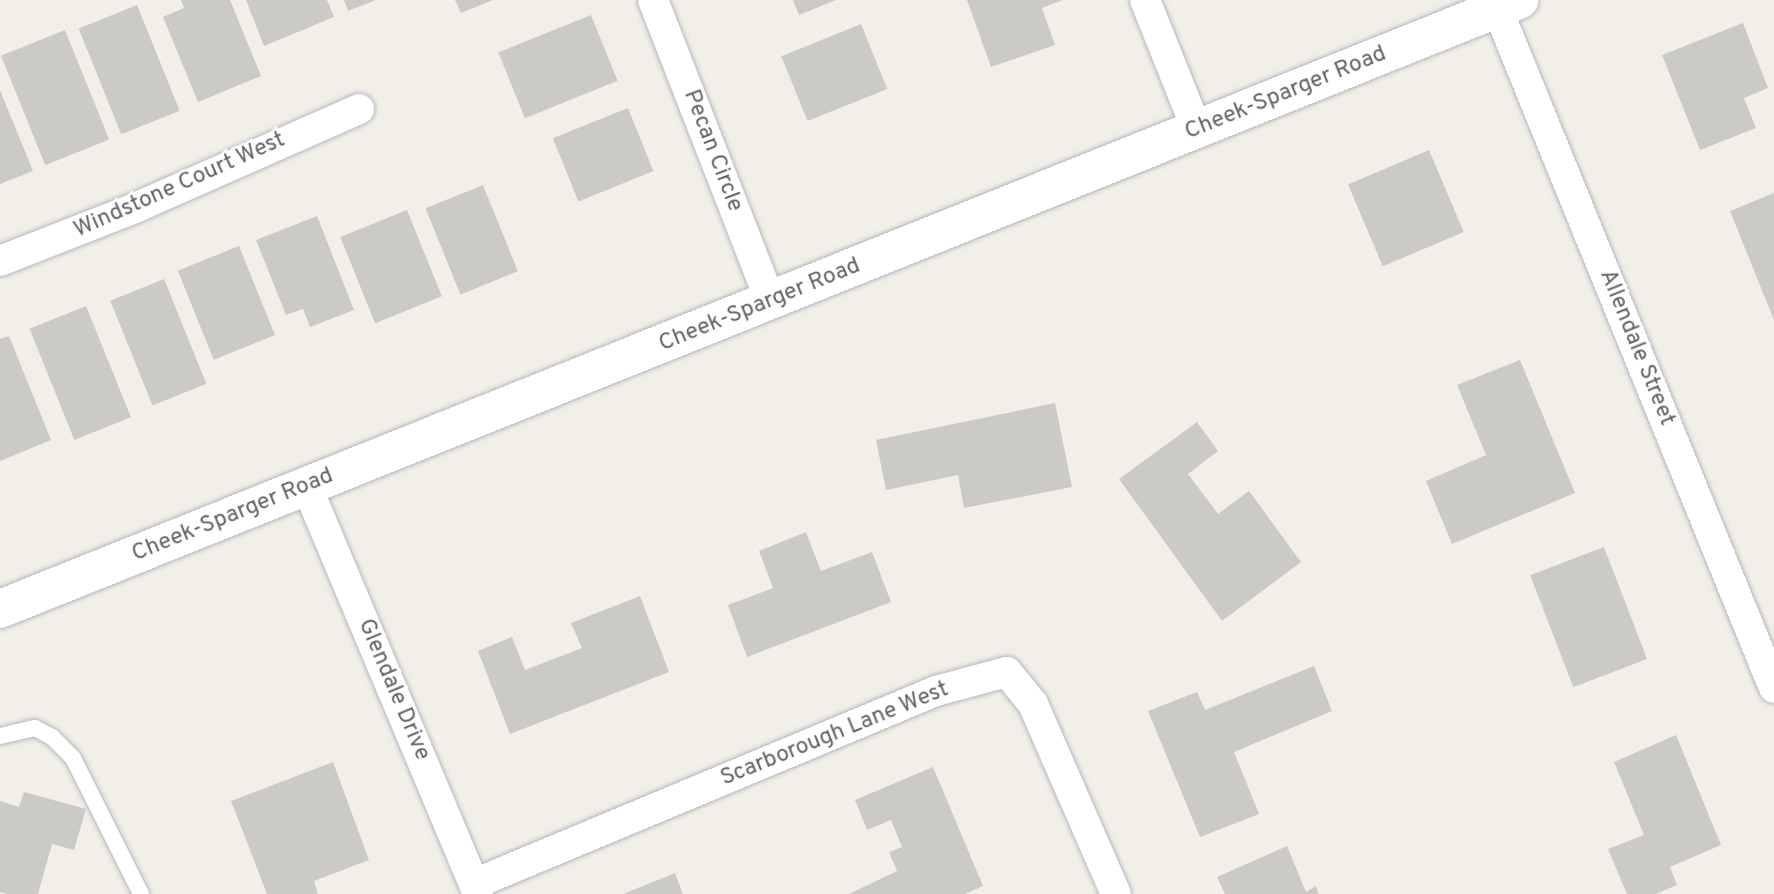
<!DOCTYPE html>
<html>
<head>
<meta charset="utf-8">
<style>
	body { margin:0 }
	#map { position:relative; width:1774px; height:894px; overflow:hidden; background:#f1efe8; font-family:Overpass,sans-serif }
	div>[style] { position:absolute }
	.building>* { inset:0; background:#cccac5; transform-origin:0 0 }
	.roads { filter:drop-shadow(0 0 2px #b5b8bc) drop-shadow(0 0 2px #b5b8bc) }
	.lane>* { height:16px; margin:-8px; padding:0 8px; transform-origin:8px; border-radius:8px; background:#fff }
	.street>* { height:30px; margin:-15px; padding:0 15px; transform-origin:15px; border-radius:15px; background:#fff }
	.secondary>* { height:38px; margin:-19px; padding:0 19px; transform-origin:19px; border-radius:19px; background:#fff }
	span { translate:-50% -50%; white-space:nowrap; text-align:center; line-height:1.15; -webkit-text-stroke:5px #fff; paint-order:stroke }
	.street-label { font-size:23px; color:#5f6368 }
</style>
</head>
<body>
<div id="map">
	<div class="building">
		<i style="clip-path:polygon(181px 0,230px 0,261px 76px,198px 102px,163px 17px,184px 8px)"></i>
		<i style="clip-path:polygon(246px 0,327px 0,334px 17px,264px 46px)"></i>
		<i style="clip-path:polygon(344px 0,376px 0,348px 11px)"></i>
		<i style="clip-path:polygon(455px 0,493px 0,461px 13px)"></i>
		<i style="clip-path:polygon(793px 0,836px 0,799px 15px)"></i>
		<i style="clip-path:polygon(967px 0,1063px 0,1042px 8px,1055px 45px,991px 67px)"></i>
		<i style="left:137px;top:5px;width:114px;height:63px;rotate:68deg"></i>
		<i style="left:591px;top:15px;width:71px;height:100px;rotate:68deg"></i>
		<i style="clip-path:polygon(1743px 23px,1768px 88px,1744px 98px,1756px 128px,1700px 150px,1662px 55px)"></i>
		<i style="left:861px;top:24px;width:70px;height:86px;rotate:68deg"></i>
		<i style="left:65px;top:30px;width:118px;height:69px;rotate:68deg"></i>
		<i style="clip-path:polygon(0 90px,33px 171px,0 184px)"></i>
		<i style="left:628px;top:108px;width:68px;height:81px;rotate:68deg"></i>
		<i style="left:1429px;top:150px;width:89px;height:88px;rotate:67deg"></i>
		<i style="left:483px;top:185px;width:93px;height:62px;rotate:68deg"></i>
		<i style="clip-path:polygon(1774px 193px,1774px 320px,1730px 211px)"></i>
		<i style="left:407px;top:210px;width:93px;height:72px;rotate:68deg"></i>
		<i style="clip-path:polygon(317px 216px,354px 310px,310px 327px,303px 309px,286px 315px,256px 240px)"></i>
		<i style="left:239px;top:246px;width:96px;height:66px;rotate:68deg"></i>
		<i style="left:164px;top:279px;width:113px;height:58px;rotate:68deg"></i>
		<i style="left:86px;top:306px;width:120px;height:61px;rotate:68deg"></i>
		<i style="clip-path:polygon(9px 336px,51px 440px,0 461px,0 339px)"></i>
		<i style="clip-path:polygon(1520px 360px,1575px 493px,1452px 544px,1426px 481px,1486px 455px,1457px 385px)"></i>
		<i style="clip-path:polygon(1055px 403px,1072px 487px,964px 508px,958px 475px,886px 490px,876px 440px)"></i>
		<i style="clip-path:polygon(1197px 422px,1218px 451px,1188px 474px,1218px 514px,1249px 491px,1301px 562px,1222px 621px,1119px 479px)"></i>
		<i style="clip-path:polygon(806px 532px,821px 571px,872px 552px,891px 602px,747px 657px,728px 605px,773px 588px,759px 551px)"></i>
		<i style="left:1604px;top:547px;width:120px;height:79px;rotate:69deg"></i>
		<i style="clip-path:polygon(640px 596px,669px 672px,510px 734px,478px 651px,512px 637px,525px 670px,582px 648px,571px 623px)"></i>
		<i style="clip-path:polygon(1314px 666px,1332px 711px,1234px 752px,1259px 814px,1200px 837px,1148px 711px,1197px 692px,1205px 710px)"></i>
		<i style="clip-path:polygon(1676px 735px,1721px 845px,1670px 867px,1677px 885px,1656px 894px,1627px 894px,1608px 849px,1644px 835px,1614px 762px)"></i>
		<i style="clip-path:polygon(333px 762px,369px 860px,314px 881px,318px 894px,267px 894px,231px 801px)"></i>
		<i style="clip-path:polygon(933px 767px,983px 886px,965px 894px,849px 894px,897px 871px,889px 852px,902px 847px,891px 820px,867px 830px,855px 800px)"></i>
		<i style="clip-path:polygon(24px 792px,86px 809px,74px 850px,52px 844px,38px 894px,8px 894px,0 892px,0 801px,19px 807px)"></i>
		<i style="clip-path:polygon(1287px 846px,1306px 892px,1316px 886px,1319px 894px,1225px 894px,1217px 877px)"></i>
		<i style="clip-path:polygon(675px 873px,683px 894px,623px 894px)"></i>
	</div>
	<div class="roads">
		<div class="lane">
			<i style="left:0;top:736px;width:36px;rotate:-13deg"></i>
			<i style="left:35px;top:728px;width:19px;rotate:28deg"></i>
			<i style="left:52px;top:737px;width:30px;rotate:45deg"></i>
			<i style="left:73px;top:758px;width:152px;rotate:63.4deg"></i>
		</div>
		<div class="street">
			<i style="left:653px;top:0;width:324px;rotate:68.7deg"></i>
			<i style="left:1145px;top:0;width:140px;rotate:68.2deg"></i>
			<i style="left:1497px;top:8px;width:734px;rotate:67.84deg"></i>
			<i style="left:0;top:261px;width:145px;rotate:-21.4deg"></i>
			<i style="left:135px;top:208px;width:245px;rotate:-23.8deg"></i>
			<i style="left:307px;top:487px;width:441px;rotate:67.2deg"></i>
			<i style="left:474px;top:884px;width:501px;rotate:-22.67deg"></i>
			<i style="left:936px;top:691px;width:73px;rotate:-15deg"></i>
			<i style="left:1007px;top:672px;width:41px;rotate:50.9deg"></i>
			<i style="left:1033px;top:704px;width:207px;rotate:66.4deg"></i>
		</div>
		<div class="secondary">
			<i style="left:0;top:609px;width:1637px;rotate:-21.85deg"></i>
		</div>
	</div>
	<div class="street-label">
		<span style="left:1286px;top:94px;rotate:-22deg">Cheek-Sparger Road</span>
		<span style="left:712px;top:151px;rotate:69deg">Pecan Circle</span>
		<span style="left:180px;top:186px;rotate:-24deg">Windstone Court West</span>
		<span style="left:760px;top:306px;rotate:-22deg">Cheek-Sparger Road</span>
		<span style="left:1636px;top:348px;rotate:68deg">Allendale Street</span>
		<span style="left:233px;top:516px;rotate:-22deg">Cheek-Sparger Road</span>
		<span style="left:393px;top:690px;rotate:67deg">Glendale Drive</span>
		<span style="left:835px;top:735px;rotate:-22deg">Scarborough Lane West</span>
	</div>
</div>
</body>
</html>
